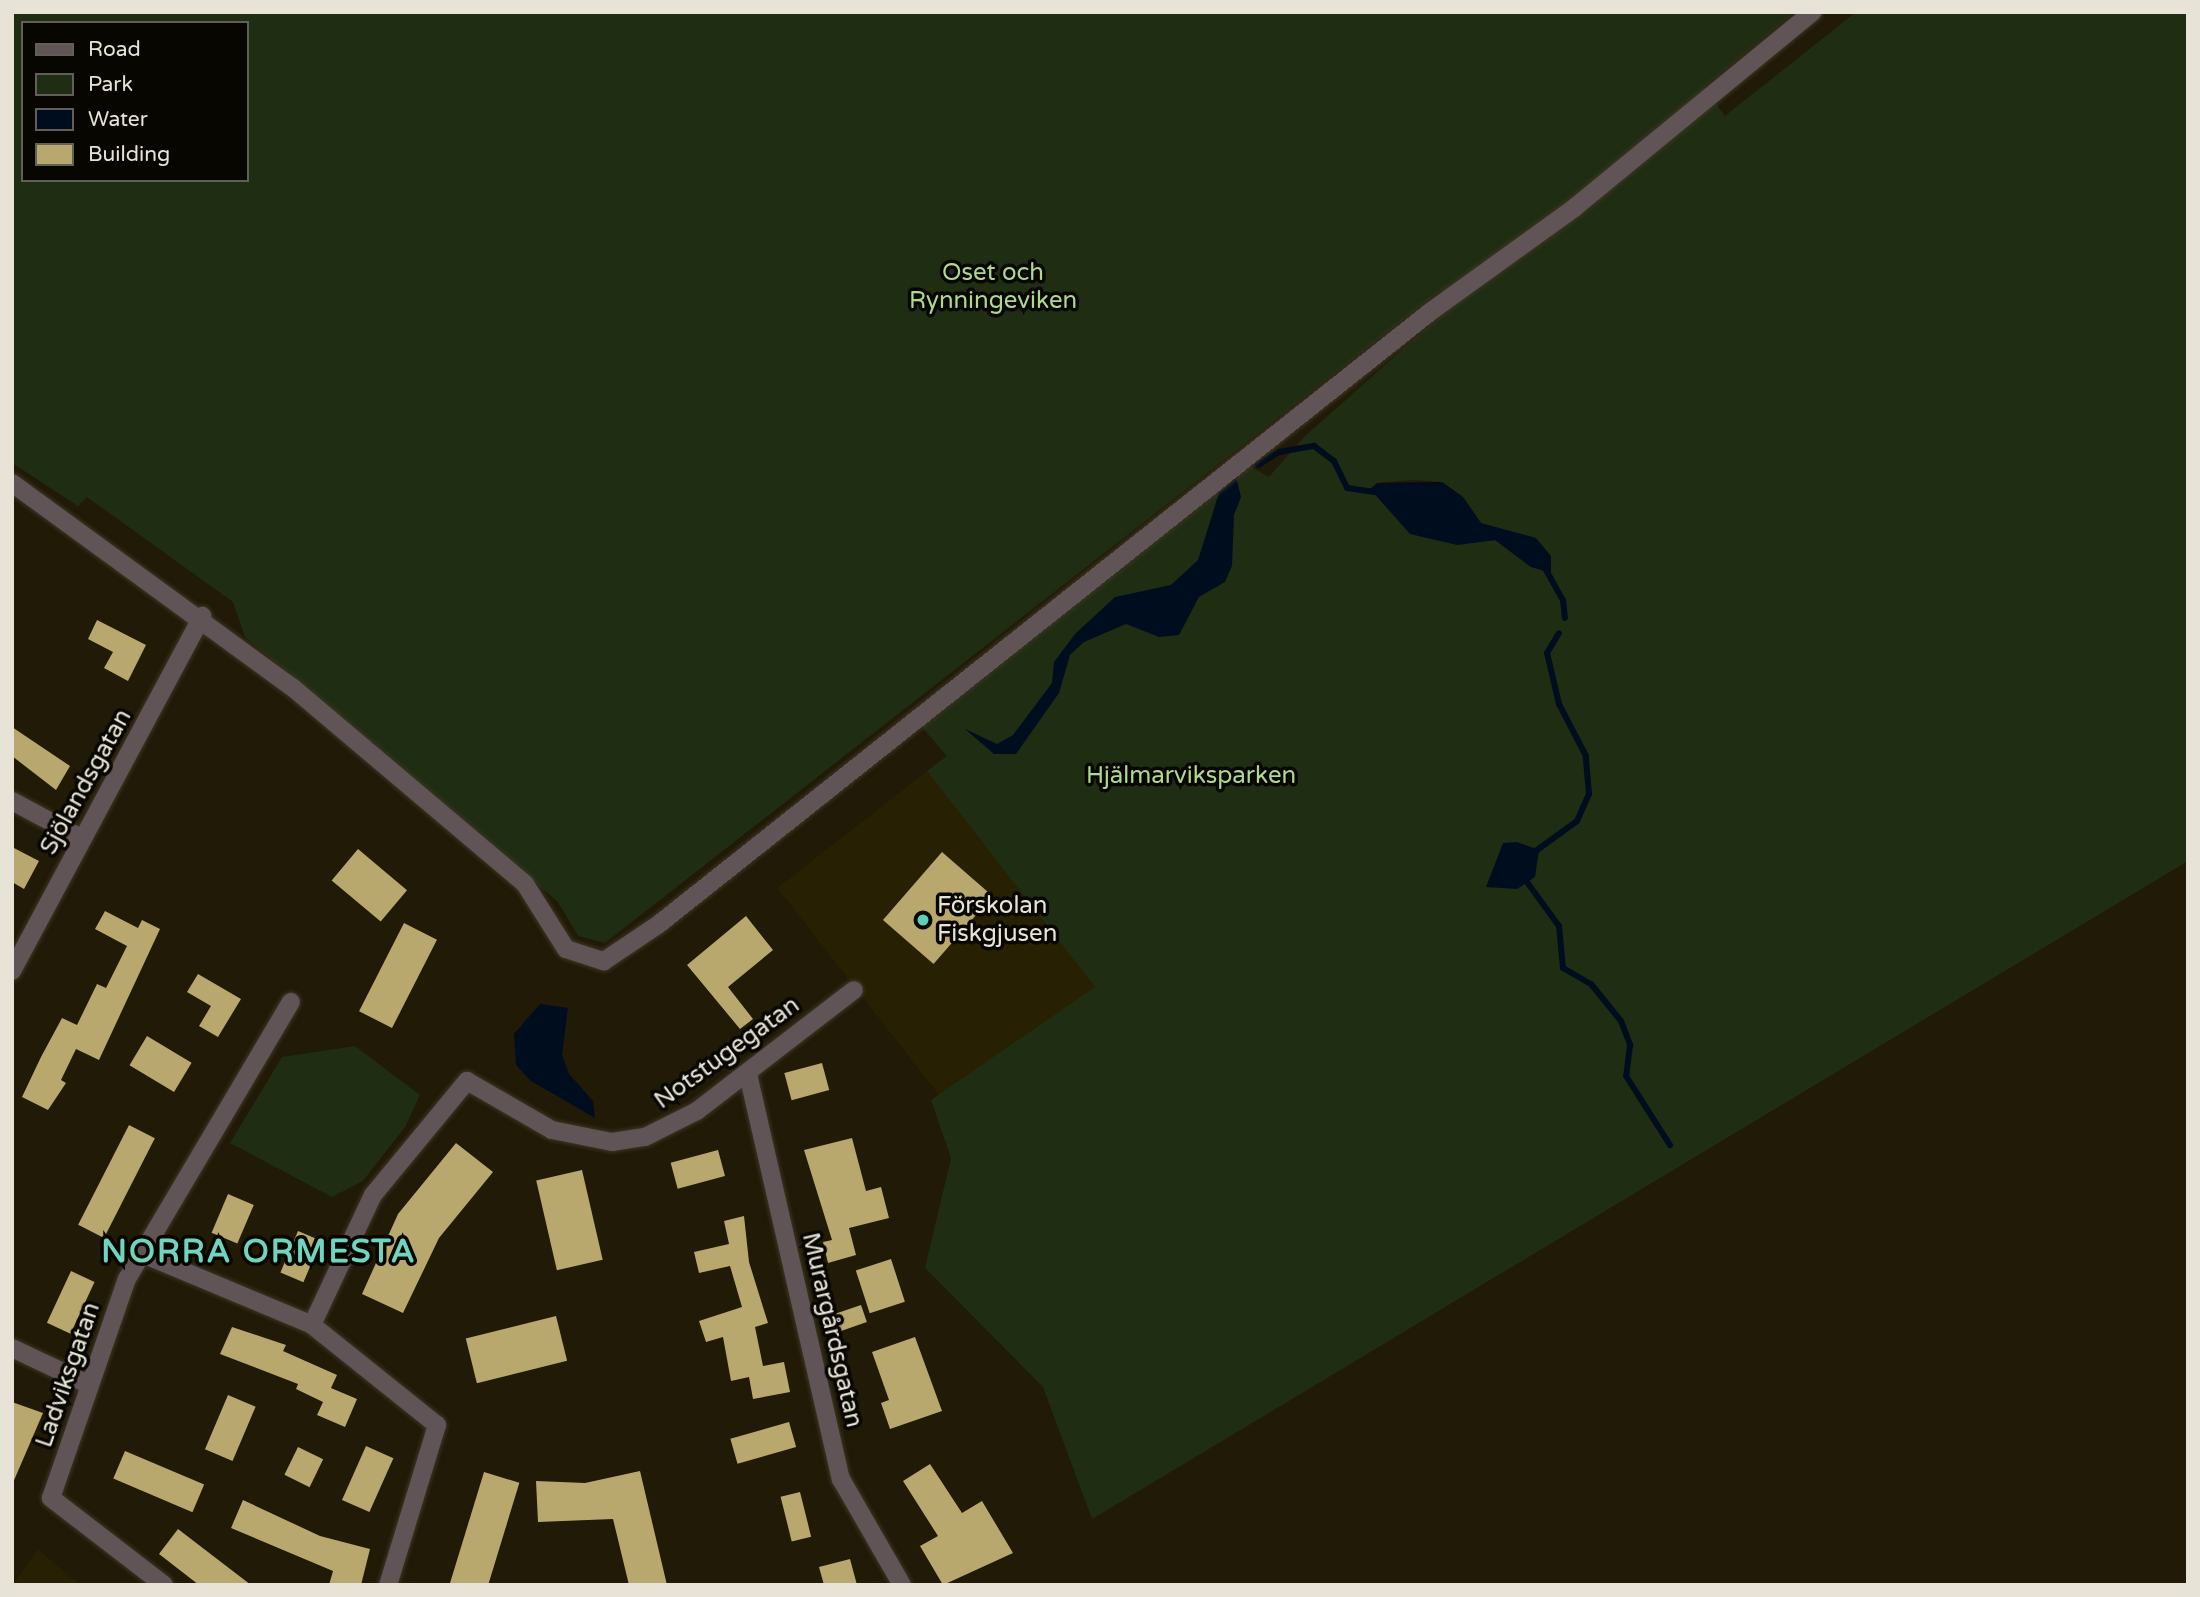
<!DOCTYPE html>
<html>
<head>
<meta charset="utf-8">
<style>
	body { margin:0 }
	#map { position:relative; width:2200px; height:1597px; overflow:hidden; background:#201a06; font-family:"Varela Round",sans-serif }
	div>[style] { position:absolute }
	.built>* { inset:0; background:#282003; transform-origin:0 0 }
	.green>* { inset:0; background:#1f2e12 }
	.water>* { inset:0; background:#000d1f }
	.stream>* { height:6px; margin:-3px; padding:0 3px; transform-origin:3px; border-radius:3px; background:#000d1f }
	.building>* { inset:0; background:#b9a86d; transform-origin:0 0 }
	.roads { filter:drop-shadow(0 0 2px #3c3623) drop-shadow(0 0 2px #3c3623) }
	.minor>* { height:18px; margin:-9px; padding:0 9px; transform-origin:9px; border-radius:9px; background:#605457 }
	.dots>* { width:19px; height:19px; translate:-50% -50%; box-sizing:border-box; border:4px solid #080601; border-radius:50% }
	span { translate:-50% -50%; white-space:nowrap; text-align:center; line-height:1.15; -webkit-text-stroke:7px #080601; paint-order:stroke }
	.park-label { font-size:24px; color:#afd88c }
	.street-label { font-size:24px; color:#e7e4d7 }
	.poi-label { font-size:24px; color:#e7e4d7 }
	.left { translate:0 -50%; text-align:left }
	.district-label { font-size:32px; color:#70d4bf; font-weight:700; letter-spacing:2px }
	.frame { position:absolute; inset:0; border:14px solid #e7e4d7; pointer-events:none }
	.legend { position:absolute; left:21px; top:21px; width:228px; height:161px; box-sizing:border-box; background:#080601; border:2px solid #615f57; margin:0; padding:9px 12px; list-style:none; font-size:21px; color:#e7e4d7 }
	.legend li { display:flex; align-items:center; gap:14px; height:35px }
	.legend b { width:35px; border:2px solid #615f57 }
</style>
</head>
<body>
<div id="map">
	<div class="built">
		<i style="left:927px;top:771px;width:274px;height:190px;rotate:52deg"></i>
		<i style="clip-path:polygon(38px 1549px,80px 1585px,12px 1585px)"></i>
	</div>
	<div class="green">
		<i style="clip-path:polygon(evenodd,12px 12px,1795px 12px,1704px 87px,1725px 116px,1856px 12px,2188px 12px,2188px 861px,1092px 1519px,1043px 1387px,925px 1268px,951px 1158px,931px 1100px,1095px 987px,927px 771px,947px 756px,921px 726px,1248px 465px,1269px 477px,1305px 436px,1448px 309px,1440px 291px,605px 943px,578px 936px,558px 902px,245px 637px,233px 602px,87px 497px,78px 506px,12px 463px,12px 12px,23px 23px,247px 23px,247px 180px,23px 180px,23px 23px,12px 12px,1414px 480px,1442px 482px,1463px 497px,1481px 523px,1497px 528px,1551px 572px,1531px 567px,1495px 540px,1457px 545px,1377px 483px,1414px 480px)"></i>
		<i style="clip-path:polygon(355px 1046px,420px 1095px,405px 1127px,363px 1181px,332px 1197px,230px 1143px,282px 1057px)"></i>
	</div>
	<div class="water">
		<i style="clip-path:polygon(1236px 477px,1241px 497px,1234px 515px,1232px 566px,1225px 582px,1199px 597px,1179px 635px,1159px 637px,1126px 624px,1084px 642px,1070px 655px,1059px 693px,1016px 754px,994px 754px,965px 729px,997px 744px,1013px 735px,1052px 683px,1054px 662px,1075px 634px,1115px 597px,1171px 585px,1198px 560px,1219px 493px)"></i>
		<i style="clip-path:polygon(1442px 482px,1463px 497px,1481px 523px,1536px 538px,1551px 556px,1551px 573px,1531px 567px,1495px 540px,1457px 545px,1410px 534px,1370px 489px,1377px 483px)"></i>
		<i style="clip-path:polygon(1517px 842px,1539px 850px,1535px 877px,1517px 889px,1486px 887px,1503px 843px)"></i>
		<i style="clip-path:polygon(540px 1004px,568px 1008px,562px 1055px,569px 1074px,593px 1101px,595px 1118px,531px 1081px,516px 1065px,514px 1034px)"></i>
	</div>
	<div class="stream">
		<i style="left:1258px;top:465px;width:25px;rotate:-32deg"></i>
		<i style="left:1279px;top:452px;width:36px;rotate:-10deg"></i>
		<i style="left:1314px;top:446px;width:25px;rotate:37deg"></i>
		<i style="left:1334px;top:461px;width:30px;rotate:64deg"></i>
		<i style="left:1347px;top:488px;width:30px;rotate:8deg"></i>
		<i style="left:1545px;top:568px;width:37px;rotate:61deg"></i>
		<i style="left:1563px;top:600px;width:18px;rotate:84deg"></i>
		<i style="left:1533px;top:853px;width:54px;rotate:-36deg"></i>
		<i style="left:1577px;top:821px;width:30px;rotate:-66deg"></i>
		<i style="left:1589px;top:794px;width:38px;rotate:-95deg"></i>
		<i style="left:1586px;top:756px;width:59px;rotate:-117.4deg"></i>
		<i style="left:1559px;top:704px;width:52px;rotate:-103.2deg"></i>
		<i style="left:1547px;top:653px;width:23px;rotate:-59deg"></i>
		<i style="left:1524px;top:878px;width:59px;rotate:53.9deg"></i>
		<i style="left:1559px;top:926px;width:42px;rotate:84.6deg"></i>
		<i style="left:1563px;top:968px;width:32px;rotate:30deg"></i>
		<i style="left:1591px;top:984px;width:48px;rotate:51deg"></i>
		<i style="left:1621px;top:1021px;width:26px;rotate:69deg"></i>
		<i style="left:1630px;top:1045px;width:31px;rotate:97deg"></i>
		<i style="left:1626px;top:1076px;width:82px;rotate:57.5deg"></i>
	</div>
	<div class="building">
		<i style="clip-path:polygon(97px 620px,146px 645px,128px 681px,104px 668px,113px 652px,88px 639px)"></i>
		<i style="clip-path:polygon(12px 727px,70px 766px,56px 790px,12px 756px)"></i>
		<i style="clip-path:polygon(12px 847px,39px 861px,24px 889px,12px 882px)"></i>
		<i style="left:358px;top:849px;width:64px;height:41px;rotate:40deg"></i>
		<i style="left:942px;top:852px;width:67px;height:90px;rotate:41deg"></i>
		<i style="clip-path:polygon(105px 911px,138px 928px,142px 920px,160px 929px,99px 1060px,76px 1049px,61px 1080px,66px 1083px,48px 1110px,22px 1097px,41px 1057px,62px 1018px,77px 1025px,97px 984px,106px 988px,127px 946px,95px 929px)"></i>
		<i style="clip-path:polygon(746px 916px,773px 950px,728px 987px,753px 1019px,740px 1029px,687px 965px)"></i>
		<i style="left:404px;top:923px;width:37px;height:99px;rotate:27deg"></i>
		<i style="clip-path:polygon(198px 974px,241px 999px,218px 1037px,199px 1026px,211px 1006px,187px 992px)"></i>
		<i style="left:147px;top:1036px;width:52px;height:34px;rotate:31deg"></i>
		<i style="left:822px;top:1063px;width:28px;height:39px;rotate:75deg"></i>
		<i style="left:129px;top:1125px;width:29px;height:112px;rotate:27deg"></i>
		<i style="clip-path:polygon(852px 1138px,866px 1191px,881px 1187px,889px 1218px,849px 1228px,856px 1255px,828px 1263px,823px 1242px,832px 1240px,804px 1150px)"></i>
		<i style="clip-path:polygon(456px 1143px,493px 1172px,439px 1238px,403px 1313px,362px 1294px,398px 1214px)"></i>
		<i style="left:718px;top:1150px;width:27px;height:49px;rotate:75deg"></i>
		<i style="left:582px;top:1170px;width:92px;height:47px;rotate:77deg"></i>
		<i style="left:228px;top:1194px;width:28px;height:42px;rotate:23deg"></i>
		<i style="clip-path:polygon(744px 1216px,749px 1262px,768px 1323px,755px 1327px,763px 1366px,784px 1362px,790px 1392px,753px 1399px,749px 1377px,731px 1381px,723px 1337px,706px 1342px,699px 1321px,742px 1307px,730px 1266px,699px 1273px,694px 1252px,729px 1244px,724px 1221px)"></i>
		<i style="left:298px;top:1231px;width:25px;height:45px;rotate:23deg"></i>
		<i style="left:891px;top:1259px;width:45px;height:37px;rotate:72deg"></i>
		<i style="left:71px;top:1271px;width:26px;height:57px;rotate:25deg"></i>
		<i style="left:861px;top:1305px;width:18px;height:28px;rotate:71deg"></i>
		<i style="left:556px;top:1316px;width:46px;height:93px;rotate:76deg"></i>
		<i style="clip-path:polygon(232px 1327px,286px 1345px,283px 1351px,337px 1375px,331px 1388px,357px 1399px,345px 1427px,317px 1415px,323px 1402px,296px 1389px,298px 1384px,220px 1354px)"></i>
		<i style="clip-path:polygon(915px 1337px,942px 1411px,890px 1429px,881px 1403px,889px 1400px,872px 1352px)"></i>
		<i style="left:228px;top:1395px;width:30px;height:59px;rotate:23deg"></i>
		<i style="clip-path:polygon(12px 1402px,43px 1413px,12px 1485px)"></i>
		<i style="left:789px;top:1422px;width:26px;height:61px;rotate:74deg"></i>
		<i style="left:366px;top:1446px;width:30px;height:59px;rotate:24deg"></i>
		<i style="left:298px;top:1447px;width:28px;height:31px;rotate:26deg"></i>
		<i style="left:125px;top:1451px;width:86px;height:30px;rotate:23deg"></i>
		<i style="clip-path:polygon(930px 1464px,962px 1513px,982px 1501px,1013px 1553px,943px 1585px,920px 1546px,938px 1536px,903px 1481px)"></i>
		<i style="clip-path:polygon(640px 1471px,667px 1585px,629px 1585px,613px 1519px,538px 1522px,536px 1481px,585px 1483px)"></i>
		<i style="left:484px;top:1472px;width:37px;height:118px;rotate:17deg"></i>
		<i style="left:800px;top:1492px;width:46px;height:20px;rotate:76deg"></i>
		<i style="clip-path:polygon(243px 1500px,320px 1536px,370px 1549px,361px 1585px,329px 1585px,333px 1571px,231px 1528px)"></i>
		<i style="clip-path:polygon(178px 1529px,251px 1585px,199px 1585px,159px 1554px)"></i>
		<i style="clip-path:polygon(850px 1559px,857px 1585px,824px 1585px,819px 1567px)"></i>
	</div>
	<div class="roads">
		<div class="minor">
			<i style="left:12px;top:483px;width:346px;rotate:36.1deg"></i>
			<i style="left:292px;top:687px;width:305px;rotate:40.2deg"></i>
			<i style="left:525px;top:884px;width:77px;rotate:57.8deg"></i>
			<i style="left:566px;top:949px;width:40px;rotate:18deg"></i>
			<i style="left:604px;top:961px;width:66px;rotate:-33.9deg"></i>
			<i style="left:659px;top:924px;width:984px;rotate:-38.44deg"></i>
			<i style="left:1430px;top:312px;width:178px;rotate:-35.8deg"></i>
			<i style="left:1574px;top:208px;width:309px;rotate:-39.4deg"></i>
			<i style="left:12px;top:801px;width:78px;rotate:28.2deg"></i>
			<i style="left:12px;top:971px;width:403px;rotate:-61.8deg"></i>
			<i style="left:748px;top:1074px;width:416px;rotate:77.1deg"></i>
			<i style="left:841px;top:1479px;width:122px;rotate:60.1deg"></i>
			<i style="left:145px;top:1255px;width:181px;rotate:22.7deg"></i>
			<i style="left:312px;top:1325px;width:160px;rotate:38.7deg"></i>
			<i style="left:437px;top:1425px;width:167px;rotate:107deg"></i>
			<i style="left:312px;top:1325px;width:144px;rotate:-64.9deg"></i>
			<i style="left:373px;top:1195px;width:148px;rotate:-50.5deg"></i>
			<i style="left:467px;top:1081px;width:98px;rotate:30deg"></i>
			<i style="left:552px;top:1130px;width:61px;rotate:11.3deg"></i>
			<i style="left:612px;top:1142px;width:33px;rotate:-9deg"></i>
			<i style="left:645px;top:1137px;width:58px;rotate:-26.6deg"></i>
			<i style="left:697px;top:1111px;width:198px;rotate:-37.6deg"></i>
			<i style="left:12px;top:1348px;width:86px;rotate:25.4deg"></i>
			<i style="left:164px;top:1585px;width:143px;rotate:-142.4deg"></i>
			<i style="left:51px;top:1498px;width:232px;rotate:-70.9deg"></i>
			<i style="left:127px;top:1279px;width:322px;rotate:-59.4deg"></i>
		</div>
	</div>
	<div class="dots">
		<i style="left:923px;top:920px;background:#5eceb7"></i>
	</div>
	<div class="park-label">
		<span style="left:993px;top:287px">Oset och<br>Rynningeviken</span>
		<span style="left:1191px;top:776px">Hjälmarviksparken</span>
	</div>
	<div class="street-label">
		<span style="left:86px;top:782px;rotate:-61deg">Sjölandsgatan</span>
		<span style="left:727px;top:1053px;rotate:-36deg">Notstugegatan</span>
		<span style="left:832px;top:1330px;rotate:77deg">Murargårdsgatan</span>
		<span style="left:68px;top:1375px;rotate:-71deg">Ladviksgatan</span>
	</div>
	<div class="poi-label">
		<span class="left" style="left:937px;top:920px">Förskolan<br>Fiskgjusen</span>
	</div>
	<div class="district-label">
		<span style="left:259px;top:1252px">NORRA ORMESTA</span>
	</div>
	<div class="frame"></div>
	<ul class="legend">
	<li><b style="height:9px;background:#605457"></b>Road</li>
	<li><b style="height:19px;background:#1f2e12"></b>Park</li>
	<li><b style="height:19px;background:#000d1f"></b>Water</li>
	<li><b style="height:19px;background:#b9a86d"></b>Building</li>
	</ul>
</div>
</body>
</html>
